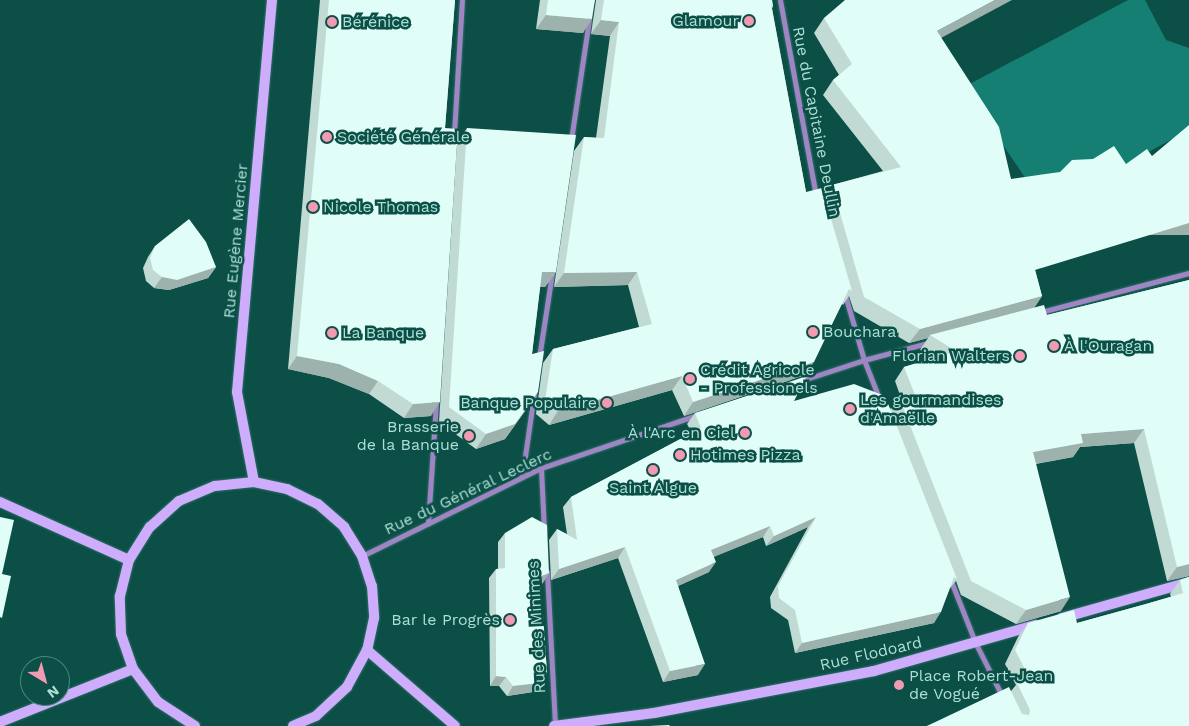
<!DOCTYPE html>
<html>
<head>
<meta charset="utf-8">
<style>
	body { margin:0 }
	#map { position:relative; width:1189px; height:726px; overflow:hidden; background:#0b4f47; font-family:"Work Sans",sans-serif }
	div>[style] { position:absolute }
	.green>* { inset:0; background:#157f73 }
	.roads { filter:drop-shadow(0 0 1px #2e6f66) drop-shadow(0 0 1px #2e6f66) }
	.street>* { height:5px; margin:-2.5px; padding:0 2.5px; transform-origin:2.5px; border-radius:2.5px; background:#9f85c4 }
	.secondary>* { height:10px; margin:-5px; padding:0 5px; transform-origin:5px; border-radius:5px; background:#ceadfd }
	.wall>* { inset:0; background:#c1dad4 }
	.shaded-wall>* { inset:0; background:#9db1ad; transform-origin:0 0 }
	.building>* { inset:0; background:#e0fdf7 }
	.dots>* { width:14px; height:14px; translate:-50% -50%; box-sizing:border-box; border:2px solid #0b4f47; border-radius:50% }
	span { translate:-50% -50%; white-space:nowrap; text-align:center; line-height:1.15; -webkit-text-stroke:5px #0b4f47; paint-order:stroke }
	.poi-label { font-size:16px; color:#acdfd6 }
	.right { translate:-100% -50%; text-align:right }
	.left { translate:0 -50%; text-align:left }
	.street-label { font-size:16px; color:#acdfd6 }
	.north { position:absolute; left:20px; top:656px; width:50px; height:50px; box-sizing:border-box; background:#0b4f47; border:1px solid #4b8980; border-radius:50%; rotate:143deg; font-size:14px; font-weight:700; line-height:20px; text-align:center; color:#acdfd6 }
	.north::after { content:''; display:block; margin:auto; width:18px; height:22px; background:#f19ab1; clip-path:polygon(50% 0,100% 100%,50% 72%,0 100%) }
</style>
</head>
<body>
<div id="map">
	<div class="green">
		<i style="clip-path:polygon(1128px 0,1145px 0,1166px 40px,1189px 48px,1189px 130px,1117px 169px,1100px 159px,1028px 182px,964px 87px)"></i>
	</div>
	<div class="roads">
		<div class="street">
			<i style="left:780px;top:0;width:199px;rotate:79.6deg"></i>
			<i style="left:454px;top:134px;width:134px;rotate:-86.6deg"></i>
			<i style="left:571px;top:140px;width:121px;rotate:-81.5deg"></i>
			<i style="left:845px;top:295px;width:68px;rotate:73.7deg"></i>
			<i style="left:864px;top:360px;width:41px;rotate:68.5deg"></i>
			<i style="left:1041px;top:312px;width:153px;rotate:-14.8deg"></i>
			<i style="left:539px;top:358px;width:86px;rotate:-81.3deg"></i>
			<i style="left:800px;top:381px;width:67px;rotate:-18.2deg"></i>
			<i style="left:864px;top:360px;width:69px;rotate:-15deg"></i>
			<i style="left:541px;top:468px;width:63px;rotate:87.3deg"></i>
			<i style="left:522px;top:477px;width:84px;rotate:-81.8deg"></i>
			<i style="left:428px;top:523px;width:121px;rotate:-86.2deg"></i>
			<i style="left:362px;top:556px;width:199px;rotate:-26.2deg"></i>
			<i style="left:541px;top:468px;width:165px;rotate:-18.8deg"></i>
			<i style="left:547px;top:572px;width:154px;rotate:87deg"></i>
			<i style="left:951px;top:581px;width:66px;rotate:68.5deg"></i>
			<i style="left:975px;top:642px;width:60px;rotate:63.4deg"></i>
		</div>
		<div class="secondary">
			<i style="left:254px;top:482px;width:92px;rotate:-100.7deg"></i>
			<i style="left:237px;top:392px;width:394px;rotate:-84.9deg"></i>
			<i style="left:0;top:502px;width:141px;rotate:24.2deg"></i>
			<i style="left:1062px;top:618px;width:132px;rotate:-15.8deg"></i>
			<i style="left:367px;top:650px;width:116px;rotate:40.8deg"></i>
			<i style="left:0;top:722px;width:143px;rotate:-21.7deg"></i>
			<i style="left:195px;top:726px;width:44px;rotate:-147deg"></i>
			<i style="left:158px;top:702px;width:41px;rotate:-127.1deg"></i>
			<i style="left:133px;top:669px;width:37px;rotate:-109deg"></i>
			<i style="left:121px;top:634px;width:38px;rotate:-92deg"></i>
			<i style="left:120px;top:596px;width:37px;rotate:-76deg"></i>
			<i style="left:129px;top:560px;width:39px;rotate:-58deg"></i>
			<i style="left:150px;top:527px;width:39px;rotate:-42deg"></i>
			<i style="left:179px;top:501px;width:39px;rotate:-23deg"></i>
			<i style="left:215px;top:486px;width:39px;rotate:-6deg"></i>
			<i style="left:254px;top:482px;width:34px;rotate:12deg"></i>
			<i style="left:287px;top:489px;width:34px;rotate:26deg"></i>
			<i style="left:318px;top:504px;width:35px;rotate:41deg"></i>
			<i style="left:344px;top:527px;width:34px;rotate:58deg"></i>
			<i style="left:362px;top:556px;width:32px;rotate:72deg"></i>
			<i style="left:372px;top:586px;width:32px;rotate:86deg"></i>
			<i style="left:374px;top:618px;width:33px;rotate:102deg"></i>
			<i style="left:367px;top:650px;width:42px;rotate:118.4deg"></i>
			<i style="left:347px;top:687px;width:42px;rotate:136.9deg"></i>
			<i style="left:316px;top:716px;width:25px;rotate:157deg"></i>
			<i style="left:554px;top:726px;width:101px;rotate:-7.4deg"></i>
			<i style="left:654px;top:713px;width:224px;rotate:-10.8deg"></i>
			<i style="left:874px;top:671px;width:168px;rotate:-15.9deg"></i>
		</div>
	</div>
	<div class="wall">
		<i style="clip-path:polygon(320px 0,455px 0,445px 128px,431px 416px,404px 418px,369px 394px,329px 378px,288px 369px)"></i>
		<i style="clip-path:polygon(540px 0,595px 0,583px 33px,536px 29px)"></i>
		<i style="clip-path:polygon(596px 0,772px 0,773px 7px,772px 8px,806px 192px,825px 195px,832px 185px,883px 171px,823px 95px,833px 80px,839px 75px,814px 33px,824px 18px,941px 38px,1011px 179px,1042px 296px,1034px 308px,1047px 315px,1189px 280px,1189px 576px,1167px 581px,1134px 443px,1080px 447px,1073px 457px,1036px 464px,1061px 611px,1016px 624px,961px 595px,956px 581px,950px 588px,934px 623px,795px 653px,788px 620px,771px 608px,770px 597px,808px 527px,766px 546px,763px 537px,714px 556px,709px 572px,678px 586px,698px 675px,663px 682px,618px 558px,551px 580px,549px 540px,557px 529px,567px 534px,563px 507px,571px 497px,692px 433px,687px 424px,695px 413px,794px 401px,890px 409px,899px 397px,901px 398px,895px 381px,904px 367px,934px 358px,920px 350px,928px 338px,909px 343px,854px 311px,849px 296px,843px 305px,842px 304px,805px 375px,684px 416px,672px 390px,549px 425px,536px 414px,543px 363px,553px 349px,639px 327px,628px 285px,554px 287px,574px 151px,584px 137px,596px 138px,610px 36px,591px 34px)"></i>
		<i style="clip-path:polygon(467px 128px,556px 272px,545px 287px,540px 287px,532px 354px,528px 407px,505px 439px,476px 449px,439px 422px,457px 143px)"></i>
		<i style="clip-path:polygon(155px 246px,216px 267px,208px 278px,169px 290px,154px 288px,146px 281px,143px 268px,148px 257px)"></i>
		<i style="clip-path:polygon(505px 533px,543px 583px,541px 584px,547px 673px,533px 692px,507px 696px,499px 686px,490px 686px,489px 578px,496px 569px,498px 569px,498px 542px)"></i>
		<i style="clip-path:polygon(1189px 577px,1189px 726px,927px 726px,1011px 691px,1016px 685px,1005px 664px,1018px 637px,1028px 623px,1077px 623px,1171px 597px,1170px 594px,1180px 580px)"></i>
	</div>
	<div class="shaded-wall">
		<i style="clip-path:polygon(995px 0,1012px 0,926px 46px,937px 31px)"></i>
		<i style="clip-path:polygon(546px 15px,592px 19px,583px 33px,536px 29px)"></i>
		<i style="clip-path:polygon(601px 20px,619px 22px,610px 36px,591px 34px)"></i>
		<i style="left:1189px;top:223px;width:12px;height:161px;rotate:90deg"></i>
		<i style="clip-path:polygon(216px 267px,208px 278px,169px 290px,154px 288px,162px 277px)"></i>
		<i style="clip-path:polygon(542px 272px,556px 272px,545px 287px,531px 287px)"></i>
		<i style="clip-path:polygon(637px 272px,628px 285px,554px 287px,564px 273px)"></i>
		<i style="clip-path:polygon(1042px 296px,1032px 311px,930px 335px,928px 338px,909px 343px,920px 329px)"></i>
		<i style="clip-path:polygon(297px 356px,339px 364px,378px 381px,369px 394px,329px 378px,288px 369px)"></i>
		<i style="clip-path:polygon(814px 362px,805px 375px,684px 416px,693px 402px)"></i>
		<i style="clip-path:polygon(682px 376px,672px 390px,549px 425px,558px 411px)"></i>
		<i style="clip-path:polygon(538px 392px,505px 439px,476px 449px,486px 434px)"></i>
		<i style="clip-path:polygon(440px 402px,431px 416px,404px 418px,413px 404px)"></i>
		<i style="clip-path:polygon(1144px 429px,1134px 443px,1080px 447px,1073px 457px,1023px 466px,1033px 452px,1081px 434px)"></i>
		<i style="clip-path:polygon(816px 517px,808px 527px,766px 546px,774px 536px)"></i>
		<i style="clip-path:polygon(770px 526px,763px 537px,704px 561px,711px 550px)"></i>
		<i style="clip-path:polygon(625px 547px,618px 558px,551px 580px,559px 569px)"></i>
		<i style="clip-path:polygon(716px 562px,709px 572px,669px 590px,676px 580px)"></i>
		<i style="clip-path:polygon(1189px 564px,1189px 576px,1167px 581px,1177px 567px)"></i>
		<i style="clip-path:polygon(549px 573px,543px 583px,533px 586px,540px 577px)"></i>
		<i style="clip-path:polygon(1070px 597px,1061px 611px,1016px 624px,1026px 610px)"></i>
		<i style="clip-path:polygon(941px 612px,934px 623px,795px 653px,802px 643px)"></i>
		<i style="clip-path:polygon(705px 664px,698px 675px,663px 682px,670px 671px)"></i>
		<i style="clip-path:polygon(547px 673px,533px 692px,507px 696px,513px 686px)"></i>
		<i style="clip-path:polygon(496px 676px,506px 677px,499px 686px,490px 686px)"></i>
	</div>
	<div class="building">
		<i style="clip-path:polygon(329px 0,455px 0,445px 128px,458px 129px,440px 402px,413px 404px,378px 381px,339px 364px,297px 356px)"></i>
		<i style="clip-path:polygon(548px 0,595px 0,592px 19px,546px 15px)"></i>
		<i style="clip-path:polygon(604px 0,772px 0,773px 7px,771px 4px,806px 192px,822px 188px,852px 291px,849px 289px,814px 362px,693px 402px,682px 376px,558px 411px,545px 400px,553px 349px,652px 324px,637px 272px,564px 273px,584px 137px,604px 138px,619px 22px,601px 20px)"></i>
		<i style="clip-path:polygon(845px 0,995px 0,937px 31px,999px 127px,1011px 179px,1060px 172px,1072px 160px,1093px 159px,1114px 146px,1126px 164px,1147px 149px,1152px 156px,1189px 125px,1189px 223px,1035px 270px,1042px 296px,920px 329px,864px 297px,832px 185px,901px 167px,833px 80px,852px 64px,824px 18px)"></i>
		<i style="clip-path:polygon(467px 128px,576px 135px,556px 272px,542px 272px,532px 354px,544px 351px,538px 392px,515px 424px,486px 434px,449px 407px)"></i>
		<i style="clip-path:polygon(189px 219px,206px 242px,216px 267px,177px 280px,162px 277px,153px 270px,150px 258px,155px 246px)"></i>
		<i style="clip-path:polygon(1189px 280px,1189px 564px,1177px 567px,1144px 429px,1081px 434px,1083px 443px,1033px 452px,1070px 597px,1026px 610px,971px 581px,899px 397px,919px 405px,904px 367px,956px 351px,930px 335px,1044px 305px,1047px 315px)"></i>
		<i style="clip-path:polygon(807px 376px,794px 401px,854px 384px,885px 396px,957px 579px,954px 577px,941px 612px,802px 643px,795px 610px,779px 598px,778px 586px,816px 517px,774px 536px,770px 526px,711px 550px,716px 562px,676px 580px,705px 664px,670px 671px,625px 547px,559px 569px,557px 529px,577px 540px,571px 497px,701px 428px,695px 413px)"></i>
		<i style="clip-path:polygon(0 517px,14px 520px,2px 574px,11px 576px,2px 618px,0 617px)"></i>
		<i style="clip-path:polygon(532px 517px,547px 525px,549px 573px,540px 577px,547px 673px,539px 683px,513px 686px,506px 677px,496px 676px,496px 569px,505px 568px,505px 533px)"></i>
		<i style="clip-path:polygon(1189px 577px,1189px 726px,927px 726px,1009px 687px,1022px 714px,1029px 715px,1030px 710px,1017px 683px,1029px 677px,1015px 650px,1028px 623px,1074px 610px,1077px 623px,1146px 604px,1183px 593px,1180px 580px)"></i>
		<i style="clip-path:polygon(669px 725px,670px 726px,649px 726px)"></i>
	</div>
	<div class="dots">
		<i style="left:749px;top:21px;background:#f19ab1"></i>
		<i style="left:332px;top:22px;background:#f19ab1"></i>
		<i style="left:327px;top:137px;background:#f19ab1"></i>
		<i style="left:313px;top:207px;background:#f19ab1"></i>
		<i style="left:813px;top:332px;background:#f19ab1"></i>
		<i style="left:332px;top:333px;background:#f19ab1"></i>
		<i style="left:1054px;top:346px;background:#f19ab1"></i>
		<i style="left:1020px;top:356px;background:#f19ab1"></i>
		<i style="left:690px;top:379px;background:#f19ab1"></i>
		<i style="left:607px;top:403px;background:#f19ab1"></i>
		<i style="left:850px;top:409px;background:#f19ab1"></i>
		<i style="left:745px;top:433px;background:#f19ab1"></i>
		<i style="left:469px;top:436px;background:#f19ab1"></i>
		<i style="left:680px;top:455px;background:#f19ab1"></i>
		<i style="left:653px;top:470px;background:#f19ab1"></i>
		<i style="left:510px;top:620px;background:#f19ab1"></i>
		<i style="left:899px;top:685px;background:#f19ab1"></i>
	</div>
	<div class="poi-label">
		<span class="right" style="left:739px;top:21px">Glamour</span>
		<span class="left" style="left:342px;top:22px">Bérénice</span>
		<span class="left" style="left:337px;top:137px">Société Générale</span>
		<span class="left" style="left:323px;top:207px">Nicole Thomas</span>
		<span class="left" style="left:823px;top:332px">Bouchara</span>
		<span class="left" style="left:342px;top:333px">La Banque</span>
		<span class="left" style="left:1064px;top:346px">À l'Ouragan</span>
		<span class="right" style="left:1010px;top:356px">Florian Walters</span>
		<span class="left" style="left:700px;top:379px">Crédit Agricole<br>- Professionels</span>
		<span class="left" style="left:860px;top:409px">Les gourmandises<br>d'Amaëlle</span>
		<span class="right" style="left:597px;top:403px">Banque Populaire</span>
		<span class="right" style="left:459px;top:436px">Brasserie<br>de la Banque</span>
		<span class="right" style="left:735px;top:433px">À l'Arc en Ciel</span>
		<span class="left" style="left:690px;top:455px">Hotimes Pizza</span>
		<span style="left:653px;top:488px">Saint Algue</span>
		<span class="right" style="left:500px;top:620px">Bar le Progrès</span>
		<span class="left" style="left:909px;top:685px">Place Robert-Jean<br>de Vogué</span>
	</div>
	<div class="street-label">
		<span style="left:816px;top:122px;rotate:79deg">Rue du Capitaine Deullin</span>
		<span style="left:236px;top:241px;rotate:-85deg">Rue Eugène Mercier</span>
		<span style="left:468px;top:492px;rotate:-25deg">Rue du Général Leclerc</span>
		<span style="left:537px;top:627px;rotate:-93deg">Rue des Minimes</span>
		<span style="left:871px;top:654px;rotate:-13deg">Rue Flodoard</span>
	</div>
	<div class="north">N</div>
</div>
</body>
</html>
